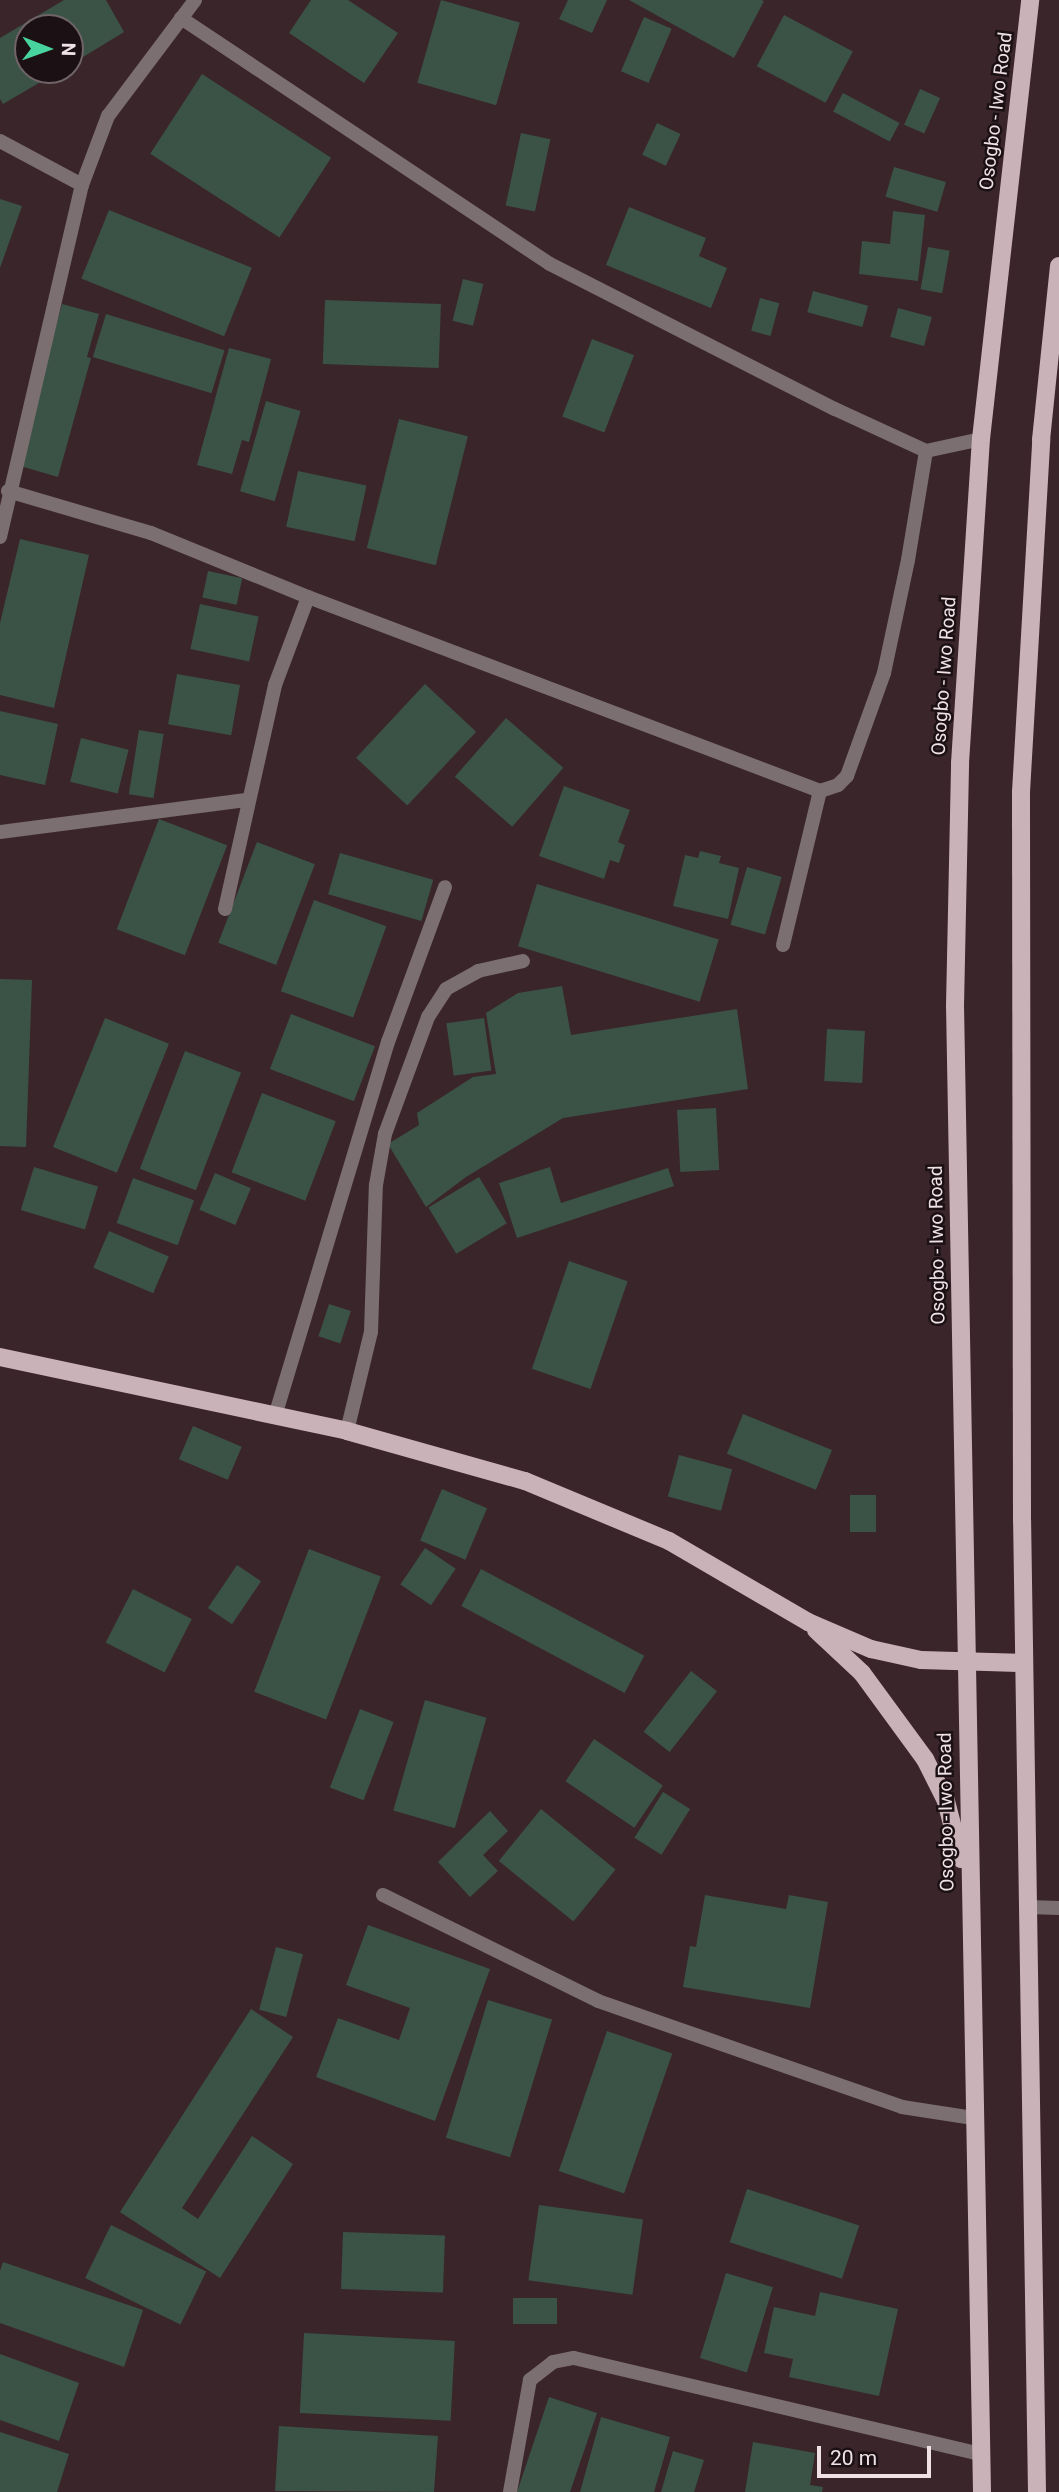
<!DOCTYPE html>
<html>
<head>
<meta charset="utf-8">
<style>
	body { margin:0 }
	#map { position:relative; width:1059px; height:2492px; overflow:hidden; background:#3a252b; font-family:Roboto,sans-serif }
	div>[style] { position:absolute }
	.building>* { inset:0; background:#3b5247; transform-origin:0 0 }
	.lane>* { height:14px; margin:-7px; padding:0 7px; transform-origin:7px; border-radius:7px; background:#7b6f72 }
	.street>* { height:14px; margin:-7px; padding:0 7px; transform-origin:7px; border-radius:7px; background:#7b6f72 }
	.primary>* { height:18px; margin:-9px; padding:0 9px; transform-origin:9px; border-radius:9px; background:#cab2b9 }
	span { translate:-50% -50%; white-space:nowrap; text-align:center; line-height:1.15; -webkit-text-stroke:5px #1b1114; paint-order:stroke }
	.street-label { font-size:19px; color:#efe1e5 }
	.north { position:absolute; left:14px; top:14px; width:70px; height:70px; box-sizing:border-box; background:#1b1114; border:2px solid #706468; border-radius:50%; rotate:91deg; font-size:19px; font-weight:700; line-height:28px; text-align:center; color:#efe1e5 }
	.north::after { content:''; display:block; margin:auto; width:24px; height:32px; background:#47d49e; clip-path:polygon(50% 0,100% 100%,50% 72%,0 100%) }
	.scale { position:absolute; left:817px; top:2446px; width:114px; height:32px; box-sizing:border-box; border:4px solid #efe1e5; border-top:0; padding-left:9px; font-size:21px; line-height:24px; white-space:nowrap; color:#efe1e5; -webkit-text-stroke:5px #1b1114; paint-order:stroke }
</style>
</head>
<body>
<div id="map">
	<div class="building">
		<i style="clip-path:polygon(64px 0,106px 0,124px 32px,70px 65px,70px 28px,28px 28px,28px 70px,61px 70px,3px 104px,0 99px,0 38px)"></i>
		<i style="clip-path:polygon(311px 0,348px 0,398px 33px,364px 83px,289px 33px)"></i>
		<i style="left:441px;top:0;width:82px;height:86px;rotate:16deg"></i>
		<i style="clip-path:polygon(568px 0,607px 0,592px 33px,559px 19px)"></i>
		<i style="clip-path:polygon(629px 0,761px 0,764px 1px,734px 58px)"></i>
		<i style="left:784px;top:15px;width:78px;height:58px;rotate:28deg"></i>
		<i style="left:644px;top:17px;width:30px;height:59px;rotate:23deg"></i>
		<i style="left:202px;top:74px;width:154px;height:95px;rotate:33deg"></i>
		<i style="left:920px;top:89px;width:22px;height:39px;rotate:24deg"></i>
		<i style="left:843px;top:93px;width:64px;height:21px;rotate:28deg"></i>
		<i style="left:657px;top:123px;width:26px;height:35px;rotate:25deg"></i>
		<i style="left:521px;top:133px;width:30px;height:74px;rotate:12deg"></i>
		<i style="left:894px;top:167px;width:54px;height:31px;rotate:16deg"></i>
		<i style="clip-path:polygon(0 199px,22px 206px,0 268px)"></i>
		<i style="clip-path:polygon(629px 207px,706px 238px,699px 256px,727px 268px,711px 308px,606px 265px)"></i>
		<i style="left:109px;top:210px;width:154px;height:74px;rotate:22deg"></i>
		<i style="clip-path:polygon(893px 211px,925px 215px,918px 281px,859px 274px,862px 241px,890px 244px)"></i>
		<i style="left:928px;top:247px;width:22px;height:43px;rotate:10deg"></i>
		<i style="left:463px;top:279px;width:21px;height:43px;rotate:14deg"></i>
		<i style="left:813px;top:291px;width:57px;height:22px;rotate:15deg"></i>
		<i style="left:760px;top:298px;width:20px;height:34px;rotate:15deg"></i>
		<i style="left:325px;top:300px;width:116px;height:64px;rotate:2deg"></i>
		<i style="clip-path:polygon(62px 304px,99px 314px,87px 357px,91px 358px,58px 477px,17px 465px)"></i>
		<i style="left:898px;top:308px;width:35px;height:30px;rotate:15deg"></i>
		<i style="left:106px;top:314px;width:124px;height:45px;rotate:17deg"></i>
		<i style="left:592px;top:339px;width:45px;height:83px;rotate:21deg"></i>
		<i style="clip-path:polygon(229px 348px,271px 359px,249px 442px,242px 440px,232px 474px,197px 465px)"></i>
		<i style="left:266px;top:401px;width:36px;height:94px;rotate:16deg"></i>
		<i style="left:399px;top:419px;width:71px;height:133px;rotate:14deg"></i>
		<i style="left:298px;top:471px;width:70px;height:57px;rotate:12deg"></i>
		<i style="clip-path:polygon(20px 539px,89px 555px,54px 708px,0 695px,0 623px)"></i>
		<i style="left:208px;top:571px;width:35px;height:27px;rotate:12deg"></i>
		<i style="left:200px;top:604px;width:60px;height:46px;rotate:12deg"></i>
		<i style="left:177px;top:674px;width:64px;height:51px;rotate:10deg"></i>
		<i style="left:425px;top:684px;width:70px;height:101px;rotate:43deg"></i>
		<i style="clip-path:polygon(0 711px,58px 724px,45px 785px,0 775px)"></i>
		<i style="left:506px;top:718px;width:76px;height:78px;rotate:41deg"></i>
		<i style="left:139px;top:730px;width:25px;height:65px;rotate:9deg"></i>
		<i style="left:81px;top:738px;width:49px;height:45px;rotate:14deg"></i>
		<i style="clip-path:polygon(564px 786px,630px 810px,618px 842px,625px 845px,619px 863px,610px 860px,604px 879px,539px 856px)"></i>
		<i style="left:159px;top:819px;width:73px;height:118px;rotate:21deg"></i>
		<i style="left:257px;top:842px;width:62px;height:108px;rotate:21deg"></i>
		<i style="clip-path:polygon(700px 851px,721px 856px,719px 863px,739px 868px,728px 919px,673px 906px,685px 855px,698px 858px)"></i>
		<i style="left:340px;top:853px;width:97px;height:43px;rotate:16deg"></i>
		<i style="left:747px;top:867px;width:36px;height:60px;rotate:16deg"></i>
		<i style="left:537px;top:884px;width:190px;height:65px;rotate:17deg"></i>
		<i style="left:314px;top:900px;width:77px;height:97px;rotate:20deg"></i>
		<i style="clip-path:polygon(0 979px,32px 980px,26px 1147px,0 1146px)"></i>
		<i style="clip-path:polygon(562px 986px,571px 1035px,737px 1009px,748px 1089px,563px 1118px,466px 1177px,426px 1207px,388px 1144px,419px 1125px,417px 1113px,473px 1077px,496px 1074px,486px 1013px,518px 993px)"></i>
		<i style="left:291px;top:1014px;width:90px;height:59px;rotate:21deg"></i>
		<i style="left:105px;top:1018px;width:69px;height:139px;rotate:22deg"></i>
		<i style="left:484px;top:1018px;width:53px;height:38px;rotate:82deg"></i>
		<i style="left:827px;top:1029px;width:38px;height:52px;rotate:3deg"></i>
		<i style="left:185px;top:1051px;width:60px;height:126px;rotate:21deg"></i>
		<i style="left:262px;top:1093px;width:79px;height:85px;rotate:21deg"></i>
		<i style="left:716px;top:1108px;width:62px;height:39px;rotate:87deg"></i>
		<i style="left:34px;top:1167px;width:67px;height:45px;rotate:17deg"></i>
		<i style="clip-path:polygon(550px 1167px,561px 1203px,668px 1168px,674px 1186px,517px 1238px,499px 1183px)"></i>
		<i style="left:215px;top:1173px;width:39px;height:40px;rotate:23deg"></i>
		<i style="left:479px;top:1177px;width:54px;height:59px;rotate:59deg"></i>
		<i style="left:133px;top:1178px;width:65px;height:48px;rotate:20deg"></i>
		<i style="left:109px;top:1231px;width:65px;height:40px;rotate:23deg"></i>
		<i style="left:569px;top:1261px;width:62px;height:114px;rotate:19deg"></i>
		<i style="left:329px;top:1304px;width:23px;height:34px;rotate:18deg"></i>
		<i style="left:743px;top:1414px;width:96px;height:43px;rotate:22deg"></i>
		<i style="left:193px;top:1426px;width:53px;height:36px;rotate:23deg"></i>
		<i style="left:679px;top:1455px;width:55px;height:43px;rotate:15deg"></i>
		<i style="left:442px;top:1489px;width:49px;height:56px;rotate:23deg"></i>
		<i style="left:850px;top:1495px;width:26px;height:37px"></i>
		<i style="left:425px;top:1548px;width:37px;height:44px;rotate:34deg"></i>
		<i style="left:309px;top:1549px;width:77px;height:153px;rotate:21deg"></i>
		<i style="left:237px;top:1565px;width:29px;height:52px;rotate:34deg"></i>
		<i style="left:481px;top:1569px;width:185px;height:42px;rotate:28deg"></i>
		<i style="left:133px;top:1589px;width:66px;height:60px;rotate:27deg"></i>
		<i style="left:691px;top:1671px;width:33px;height:77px;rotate:38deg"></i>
		<i style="left:425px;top:1700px;width:64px;height:115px;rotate:16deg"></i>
		<i style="left:360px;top:1709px;width:36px;height:84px;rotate:21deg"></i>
		<i style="left:594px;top:1739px;width:83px;height:51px;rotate:34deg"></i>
		<i style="left:663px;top:1792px;width:32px;height:54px;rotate:32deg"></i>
		<i style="left:541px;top:1809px;width:96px;height:67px;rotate:39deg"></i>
		<i style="clip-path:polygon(490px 1811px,508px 1831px,483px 1855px,498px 1871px,470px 1897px,438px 1862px)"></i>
		<i style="clip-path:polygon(705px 1895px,786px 1909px,789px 1895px,828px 1902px,810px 2008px,683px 1987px,690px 1946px,696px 1947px)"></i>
		<i style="clip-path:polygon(368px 1925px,490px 1969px,435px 2121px,316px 2077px,338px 2018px,399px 2040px,410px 2008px,346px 1985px)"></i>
		<i style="left:276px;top:1947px;width:28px;height:65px;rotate:15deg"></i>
		<i style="left:488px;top:2000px;width:67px;height:144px;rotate:17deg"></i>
		<i style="clip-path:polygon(251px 2009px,293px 2037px,182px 2208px,198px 2219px,252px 2136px,293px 2164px,220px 2278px,120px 2212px)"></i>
		<i style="left:607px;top:2031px;width:69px;height:148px;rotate:19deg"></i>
		<i style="left:747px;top:2189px;width:118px;height:56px;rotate:18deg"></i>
		<i style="left:539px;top:2205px;width:105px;height:76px;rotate:8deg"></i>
		<i style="left:111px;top:2225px;width:106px;height:59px;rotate:26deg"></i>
		<i style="left:343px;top:2232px;width:102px;height:57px;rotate:2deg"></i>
		<i style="clip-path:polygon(3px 2262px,143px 2310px,124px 2367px,0 2323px,0 2271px)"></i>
		<i style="left:726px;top:2273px;width:49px;height:89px;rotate:17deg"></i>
		<i style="clip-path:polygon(820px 2292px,898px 2309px,879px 2396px,789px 2377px,793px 2359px,764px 2353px,774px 2307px,815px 2316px)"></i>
		<i style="left:513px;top:2298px;width:44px;height:26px"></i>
		<i style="left:304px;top:2333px;width:151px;height:80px;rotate:3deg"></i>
		<i style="clip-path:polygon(0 2354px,79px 2383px,59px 2441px,0 2420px)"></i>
		<i style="clip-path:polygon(549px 2397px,597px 2413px,570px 2492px,517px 2492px)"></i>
		<i style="clip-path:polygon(601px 2417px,670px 2437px,654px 2492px,580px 2492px)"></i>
		<i style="clip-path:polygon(279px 2426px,438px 2436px,434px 2492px,275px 2491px)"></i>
		<i style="clip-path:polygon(0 2432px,69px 2454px,57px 2492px,0 2492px)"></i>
		<i style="clip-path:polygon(753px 2442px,815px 2453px,810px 2485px,823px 2487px,822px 2492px,745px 2492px)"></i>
		<i style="clip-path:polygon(673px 2451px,704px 2460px,694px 2492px,661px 2492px)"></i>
	</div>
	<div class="lane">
		<i style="left:275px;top:1416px;width:391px;rotate:-73.2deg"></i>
		<i style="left:388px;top:1042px;width:165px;rotate:-69.8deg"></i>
		<i style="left:347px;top:1431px;width:102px;rotate:-76.4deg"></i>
		<i style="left:371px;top:1332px;width:147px;rotate:-88.1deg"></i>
		<i style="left:376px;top:1185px;width:52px;rotate:-80deg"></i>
		<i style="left:385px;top:1134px;width:125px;rotate:-69.8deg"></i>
		<i style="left:428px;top:1017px;width:33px;rotate:-57deg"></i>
		<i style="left:446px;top:989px;width:37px;rotate:-29deg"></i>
		<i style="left:478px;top:971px;width:46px;rotate:-12.5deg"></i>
	</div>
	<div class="street">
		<i style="left:181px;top:18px;width:443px;rotate:33.7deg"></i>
		<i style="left:550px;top:264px;width:320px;rotate:27deg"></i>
		<i style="left:835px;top:409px;width:100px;rotate:24.8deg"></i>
		<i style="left:926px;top:451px;width:56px;rotate:-12.3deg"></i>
		<i style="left:0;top:141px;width:93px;rotate:28.2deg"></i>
		<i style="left:8px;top:491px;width:149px;rotate:16.4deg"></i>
		<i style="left:151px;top:533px;width:170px;rotate:22.2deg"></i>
		<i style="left:308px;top:597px;width:548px;rotate:20.75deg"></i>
		<i style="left:820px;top:791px;width:19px;rotate:-18deg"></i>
		<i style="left:838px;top:785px;width:13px;rotate:-45deg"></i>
		<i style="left:847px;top:776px;width:109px;rotate:-70.2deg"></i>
		<i style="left:884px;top:673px;width:116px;rotate:-78deg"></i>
		<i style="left:908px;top:560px;width:110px;rotate:-80.6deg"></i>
		<i style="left:0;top:537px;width:361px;rotate:-76.9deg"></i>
		<i style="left:82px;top:185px;width:74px;rotate:-69.4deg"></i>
		<i style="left:108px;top:116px;width:145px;rotate:-53.1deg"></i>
		<i style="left:0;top:832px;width:250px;rotate:-7.4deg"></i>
		<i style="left:225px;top:909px;width:230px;rotate:-77.4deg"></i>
		<i style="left:275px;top:685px;width:94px;rotate:-69.4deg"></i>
		<i style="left:783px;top:945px;width:158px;rotate:-76.5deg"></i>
		<i style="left:383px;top:1895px;width:240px;rotate:26.2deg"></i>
		<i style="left:598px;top:2001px;width:322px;rotate:19.2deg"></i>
		<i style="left:902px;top:2107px;width:72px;rotate:8.8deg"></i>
		<i style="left:1028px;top:1907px;width:31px;rotate:2deg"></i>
		<i style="left:510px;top:2492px;width:114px;rotate:-79.9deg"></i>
		<i style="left:530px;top:2380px;width:29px;rotate:-38deg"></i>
		<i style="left:553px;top:2362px;width:21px;rotate:-11deg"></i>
		<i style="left:574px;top:2358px;width:418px;rotate:13.3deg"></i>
	</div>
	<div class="primary">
		<i style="left:0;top:1357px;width:355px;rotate:12deg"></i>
		<i style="left:347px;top:1431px;width:185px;rotate:15.7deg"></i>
		<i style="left:525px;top:1481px;width:156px;rotate:22.6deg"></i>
		<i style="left:669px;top:1541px;width:161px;rotate:30.2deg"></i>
		<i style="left:808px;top:1622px;width:69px;rotate:23.2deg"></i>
		<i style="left:871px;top:1649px;width:51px;rotate:12.4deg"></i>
		<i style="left:921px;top:1660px;width:103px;rotate:1.7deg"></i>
		<i style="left:816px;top:1630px;width:63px;rotate:43.1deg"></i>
		<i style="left:862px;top:1673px;width:107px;rotate:53.8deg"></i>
		<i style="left:925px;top:1759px;width:47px;rotate:63.4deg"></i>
		<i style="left:946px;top:1801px;width:60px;rotate:75.5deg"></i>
		<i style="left:982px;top:2492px;width:1486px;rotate:-91.04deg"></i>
		<i style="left:955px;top:1006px;width:243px;rotate:-88.8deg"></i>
		<i style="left:960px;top:763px;width:325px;rotate:-86.3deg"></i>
		<i style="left:981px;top:439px;width:442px;rotate:-83.6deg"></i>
		<i style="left:1037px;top:2492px;width:972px;rotate:-90.88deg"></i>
		<i style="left:1022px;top:1520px;width:728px;rotate:-90.08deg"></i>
		<i style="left:1021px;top:792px;width:353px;rotate:-86.7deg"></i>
		<i style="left:1041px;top:440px;width:175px;rotate:-84.1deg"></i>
	</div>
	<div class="street-label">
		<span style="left:996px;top:111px;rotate:-83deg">Osogbo - Iwo Road</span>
		<span style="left:944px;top:676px;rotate:-86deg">Osogbo - Iwo Road</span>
		<span style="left:937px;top:1245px;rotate:-91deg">Osogbo - Iwo Road</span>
		<span style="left:946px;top:1812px;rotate:-91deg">Osogbo - Iwo Road</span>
	</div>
	<div class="north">N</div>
	<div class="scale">20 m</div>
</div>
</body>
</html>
